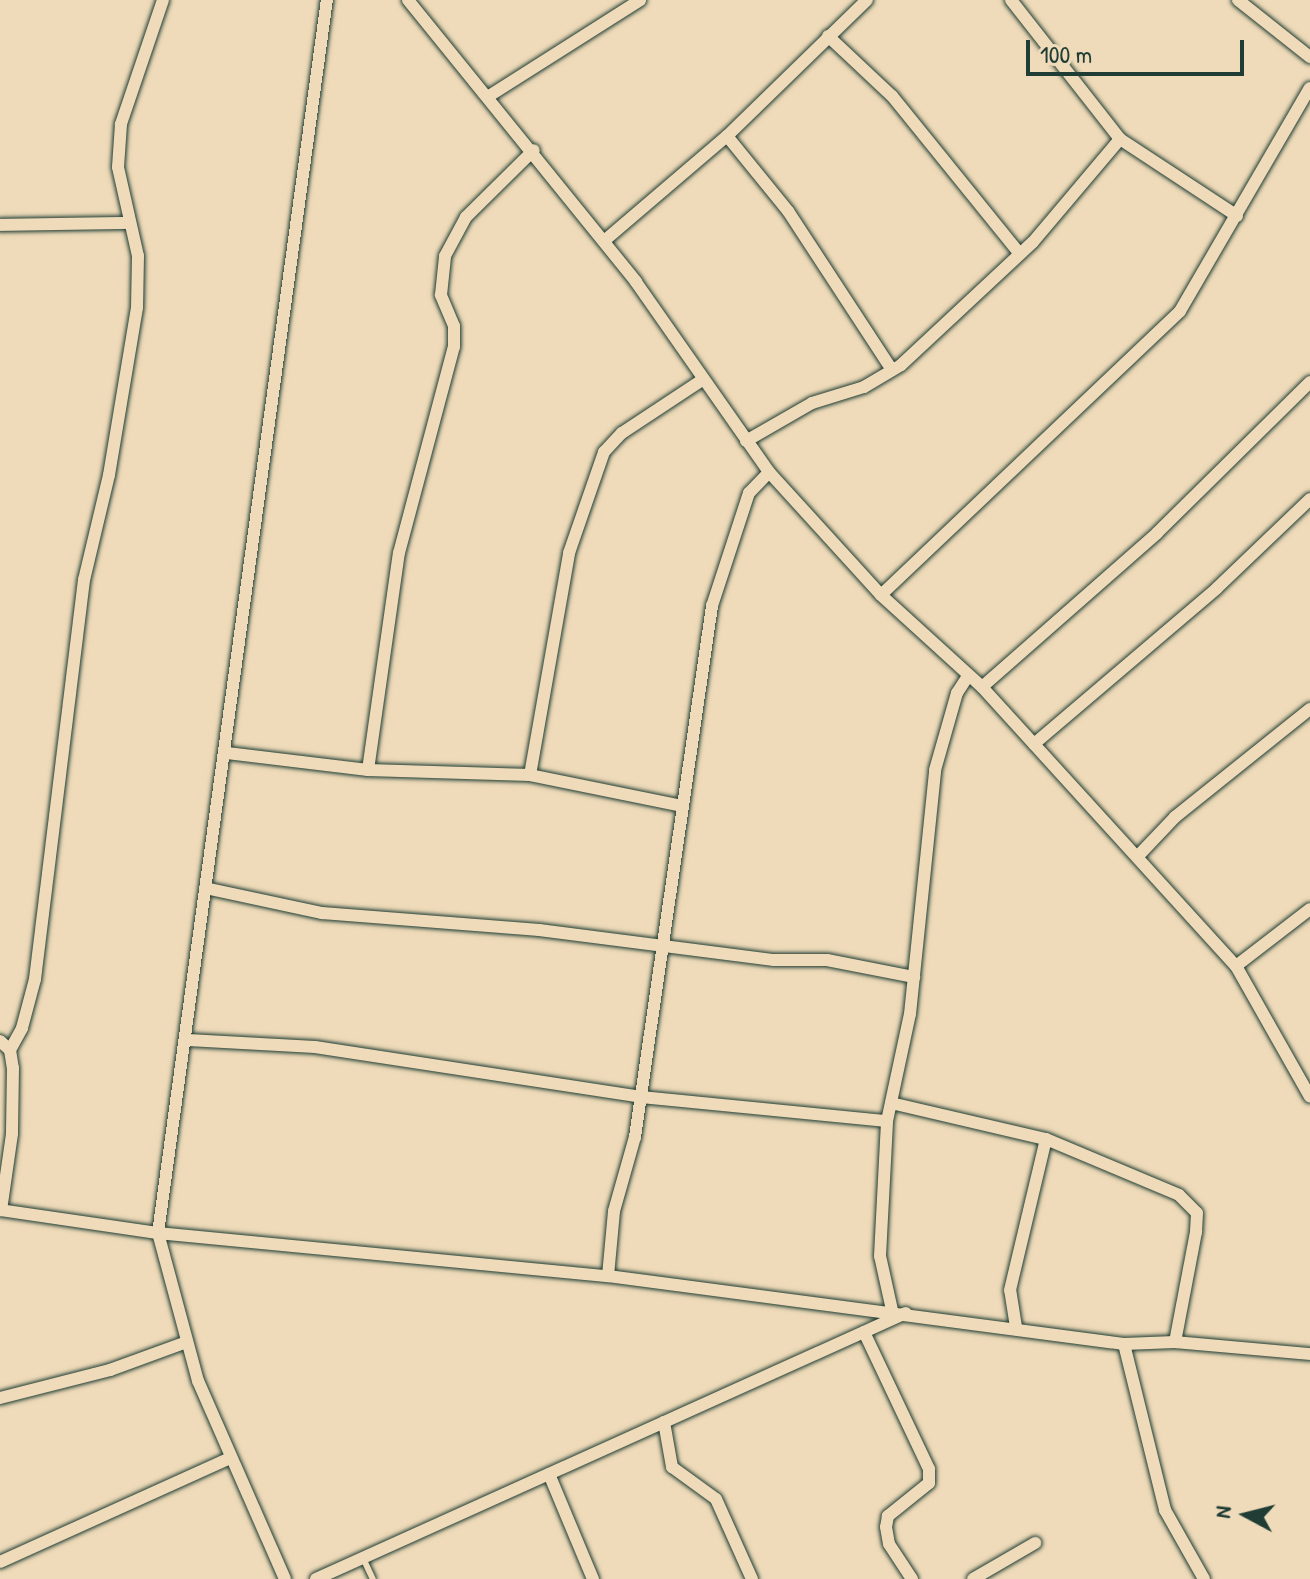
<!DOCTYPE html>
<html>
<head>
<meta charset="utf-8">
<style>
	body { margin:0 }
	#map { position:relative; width:1310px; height:1579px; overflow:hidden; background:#efdbb9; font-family:"Patrick Hand",sans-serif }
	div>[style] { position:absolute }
	.roads { filter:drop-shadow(0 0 2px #1f3d34) drop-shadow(0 0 2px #1f3d34) }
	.service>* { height:6px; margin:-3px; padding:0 3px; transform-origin:3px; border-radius:3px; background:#efdbb9 }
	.minor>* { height:12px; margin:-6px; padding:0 6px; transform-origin:6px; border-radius:6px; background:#efdbb9 }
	span { translate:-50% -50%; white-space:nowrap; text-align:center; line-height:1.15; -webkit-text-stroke:7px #efdbb9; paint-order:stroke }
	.north { position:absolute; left:1206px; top:1475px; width:80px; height:80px; -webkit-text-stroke:6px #efdbb9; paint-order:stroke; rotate:277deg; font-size:22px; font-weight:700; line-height:32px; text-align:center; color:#1f3d34 }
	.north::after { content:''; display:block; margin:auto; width:28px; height:36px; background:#1f3d34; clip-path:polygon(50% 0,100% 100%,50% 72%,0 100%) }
	.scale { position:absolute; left:1026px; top:40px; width:218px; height:36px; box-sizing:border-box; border:4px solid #1f3d34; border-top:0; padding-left:10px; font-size:24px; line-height:28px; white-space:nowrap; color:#1f3d34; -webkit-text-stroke:6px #efdbb9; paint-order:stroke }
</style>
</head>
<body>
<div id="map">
	<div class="roads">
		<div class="service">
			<i style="left:363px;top:1558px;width:23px;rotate:65deg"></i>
		</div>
		<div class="minor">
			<i style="left:408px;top:0;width:363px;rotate:51deg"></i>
			<i style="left:636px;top:282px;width:232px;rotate:55deg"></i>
			<i style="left:769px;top:472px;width:166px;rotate:47.7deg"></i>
			<i style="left:881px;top:595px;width:137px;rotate:42.3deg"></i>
			<i style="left:982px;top:687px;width:377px;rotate:47.7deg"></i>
			<i style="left:1236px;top:966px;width:150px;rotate:60.5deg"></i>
			<i style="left:1011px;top:0;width:177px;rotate:51.9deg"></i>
			<i style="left:1238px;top:0;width:92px;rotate:38.4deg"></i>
			<i style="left:828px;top:36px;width:88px;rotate:43.2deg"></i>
			<i style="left:892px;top:96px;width:203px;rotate:51deg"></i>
			<i style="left:489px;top:96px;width:179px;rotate:-32.4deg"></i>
			<i style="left:727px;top:136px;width:97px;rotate:50.9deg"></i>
			<i style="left:788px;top:211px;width:190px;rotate:56.8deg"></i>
			<i style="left:0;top:225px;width:130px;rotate:-0.9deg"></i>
			<i style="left:604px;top:241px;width:162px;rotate:-40.5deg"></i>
			<i style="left:727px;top:136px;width:195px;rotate:-44.2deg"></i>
			<i style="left:746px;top:441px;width:76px;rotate:-29.9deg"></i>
			<i style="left:812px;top:403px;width:54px;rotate:-17.1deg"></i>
			<i style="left:864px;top:387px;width:43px;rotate:-30.7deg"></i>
			<i style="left:901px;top:365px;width:180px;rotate:-43deg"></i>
			<i style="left:1033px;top:242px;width:135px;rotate:-49.8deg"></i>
			<i style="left:1120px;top:139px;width:140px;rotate:33.3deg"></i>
			<i style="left:881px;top:595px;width:412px;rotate:-43.5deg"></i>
			<i style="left:1180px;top:311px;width:258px;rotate:-59.8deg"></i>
			<i style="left:982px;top:687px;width:233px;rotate:-41.3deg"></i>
			<i style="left:1157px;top:533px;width:215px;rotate:-44.6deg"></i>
			<i style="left:1034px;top:744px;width:240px;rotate:-40.4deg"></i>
			<i style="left:1217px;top:588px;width:129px;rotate:-43.7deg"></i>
			<i style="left:227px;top:753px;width:142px;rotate:6.9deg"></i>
			<i style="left:368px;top:770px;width:162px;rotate:1.8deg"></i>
			<i style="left:530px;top:775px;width:155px;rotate:11.5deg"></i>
			<i style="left:368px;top:770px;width:219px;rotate:-81.9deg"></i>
			<i style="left:399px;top:553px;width:213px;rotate:-75.1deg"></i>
			<i style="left:454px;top:347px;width:21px;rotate:-90deg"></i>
			<i style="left:454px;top:326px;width:34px;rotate:-113deg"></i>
			<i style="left:441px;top:295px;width:39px;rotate:-84deg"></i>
			<i style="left:445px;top:256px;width:44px;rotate:-61.7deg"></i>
			<i style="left:466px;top:217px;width:95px;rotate:-44.6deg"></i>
			<i style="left:530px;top:775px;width:225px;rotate:-80deg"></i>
			<i style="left:569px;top:553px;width:107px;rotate:-70.9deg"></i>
			<i style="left:604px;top:452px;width:26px;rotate:-47deg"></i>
			<i style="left:622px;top:433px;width:96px;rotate:-33.5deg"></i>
			<i style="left:1138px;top:856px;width:54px;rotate:-46.5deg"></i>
			<i style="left:1175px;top:817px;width:173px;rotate:-38.7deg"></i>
			<i style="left:205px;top:888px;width:120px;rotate:12.1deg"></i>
			<i style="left:322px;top:913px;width:218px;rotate:4.5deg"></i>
			<i style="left:539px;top:930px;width:237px;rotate:7.3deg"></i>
			<i style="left:774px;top:960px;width:53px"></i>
			<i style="left:827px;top:960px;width:89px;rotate:11.1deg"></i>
			<i style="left:1236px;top:966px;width:93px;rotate:-37.6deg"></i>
			<i style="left:188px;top:1040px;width:127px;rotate:3.2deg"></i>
			<i style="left:315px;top:1047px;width:330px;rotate:8.7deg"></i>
			<i style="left:641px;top:1097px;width:247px;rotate:5.6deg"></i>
			<i style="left:0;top:1041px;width:13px;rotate:42deg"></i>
			<i style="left:10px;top:1050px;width:18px;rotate:81deg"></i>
			<i style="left:13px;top:1068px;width:66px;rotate:90.9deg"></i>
			<i style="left:12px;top:1134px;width:77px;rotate:98.2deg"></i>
			<i style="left:10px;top:1050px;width:25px;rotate:-61deg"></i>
			<i style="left:22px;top:1028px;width:51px;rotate:-75.1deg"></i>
			<i style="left:35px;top:979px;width:402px;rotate:-83deg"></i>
			<i style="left:84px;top:580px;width:108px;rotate:-76.6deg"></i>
			<i style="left:109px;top:475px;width:169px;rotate:-80.5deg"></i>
			<i style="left:137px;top:308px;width:52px;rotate:-88.9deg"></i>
			<i style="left:138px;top:256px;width:91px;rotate:-102.7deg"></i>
			<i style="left:118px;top:167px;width:43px;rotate:-86deg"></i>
			<i style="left:121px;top:124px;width:131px;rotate:-71.3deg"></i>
			<i style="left:891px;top:1103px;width:159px;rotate:13.1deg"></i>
			<i style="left:1046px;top:1139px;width:144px;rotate:22.8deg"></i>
			<i style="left:1179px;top:1195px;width:25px;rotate:45deg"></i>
			<i style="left:1197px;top:1213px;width:19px;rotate:93deg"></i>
			<i style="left:1196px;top:1232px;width:112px;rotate:100.8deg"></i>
			<i style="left:0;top:1210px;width:160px;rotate:8.3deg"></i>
			<i style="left:158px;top:1233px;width:452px;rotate:5.5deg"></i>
			<i style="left:608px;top:1276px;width:520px;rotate:7.51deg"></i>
			<i style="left:1124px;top:1344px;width:51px;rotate:-2.2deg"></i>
			<i style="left:1175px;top:1342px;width:136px;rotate:5.1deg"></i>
			<i style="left:608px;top:1276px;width:65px;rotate:-84.7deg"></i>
			<i style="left:614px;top:1211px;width:77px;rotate:-74.2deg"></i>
			<i style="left:635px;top:1137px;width:537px;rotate:-81.75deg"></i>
			<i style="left:712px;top:606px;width:119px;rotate:-71.9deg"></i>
			<i style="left:749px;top:493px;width:29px;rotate:-46deg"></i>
			<i style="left:892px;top:1310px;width:55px;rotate:-102.5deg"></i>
			<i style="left:880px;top:1256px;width:135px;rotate:-87deg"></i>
			<i style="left:887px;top:1121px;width:109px;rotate:-77.9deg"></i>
			<i style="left:910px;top:1014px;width:245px;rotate:-84.1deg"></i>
			<i style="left:935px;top:770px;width:80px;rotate:-74.1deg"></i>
			<i style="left:957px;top:693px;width:20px;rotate:-57deg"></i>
			<i style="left:1016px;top:1327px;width:37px;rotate:-99deg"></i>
			<i style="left:1010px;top:1290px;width:155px;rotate:-76.6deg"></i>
			<i style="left:864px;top:1332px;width:152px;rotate:64.6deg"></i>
			<i style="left:929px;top:1469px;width:14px;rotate:90deg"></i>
			<i style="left:929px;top:1483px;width:53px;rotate:141.2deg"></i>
			<i style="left:888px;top:1516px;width:11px;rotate:100deg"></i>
			<i style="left:886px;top:1527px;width:17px;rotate:80deg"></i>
			<i style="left:889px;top:1544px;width:42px;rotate:56.7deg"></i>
			<i style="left:1124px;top:1344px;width:171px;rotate:76.1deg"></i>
			<i style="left:1165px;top:1510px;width:79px;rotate:60.5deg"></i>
			<i style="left:0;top:1398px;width:114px;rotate:-14.3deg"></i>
			<i style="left:110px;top:1370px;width:82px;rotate:-20deg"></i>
			<i style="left:664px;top:1422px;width:46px;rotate:79.9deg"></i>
			<i style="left:672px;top:1467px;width:54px;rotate:36deg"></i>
			<i style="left:716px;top:1499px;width:88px;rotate:65.8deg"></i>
			<i style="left:549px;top:1474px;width:114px;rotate:67.3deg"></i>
			<i style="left:0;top:1562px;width:252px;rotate:-24.3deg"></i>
			<i style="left:285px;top:1579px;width:216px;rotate:-113.7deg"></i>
			<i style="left:198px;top:1381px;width:153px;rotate:-105.1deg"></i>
			<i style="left:158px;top:1233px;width:1245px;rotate:-82.2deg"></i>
			<i style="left:316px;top:1579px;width:647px;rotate:-24.27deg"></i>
			<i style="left:973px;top:1579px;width:72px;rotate:-30.1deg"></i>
		</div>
	</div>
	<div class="north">N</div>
	<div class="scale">100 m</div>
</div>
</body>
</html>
